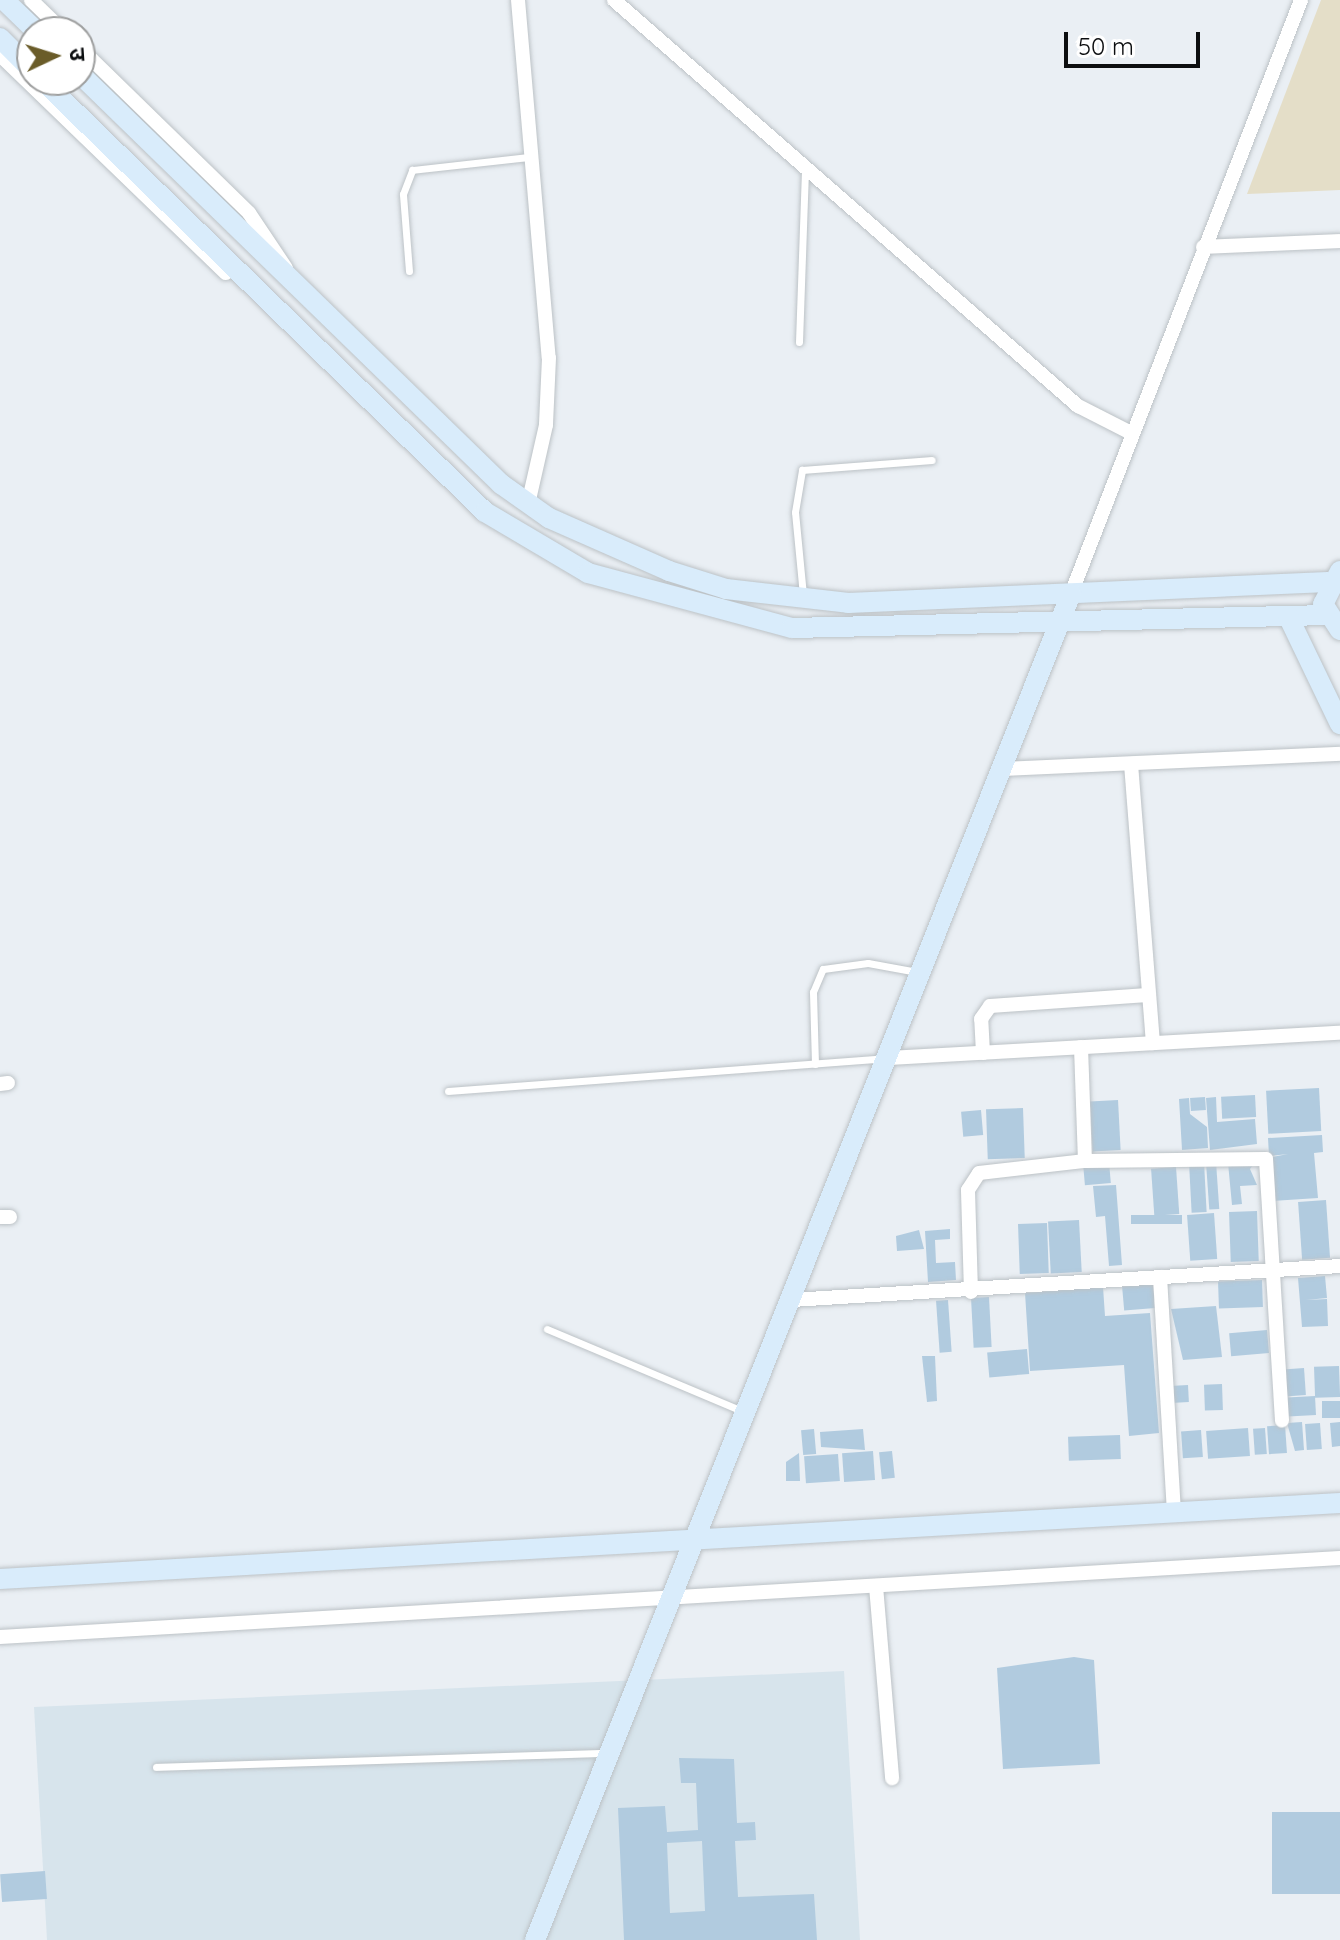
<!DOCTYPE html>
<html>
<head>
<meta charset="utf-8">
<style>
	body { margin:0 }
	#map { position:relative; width:1340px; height:1940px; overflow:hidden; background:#eaeff4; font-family:Quicksand,"Noto Sans Devanagari",sans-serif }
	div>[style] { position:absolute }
	.built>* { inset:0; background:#d7e4ec }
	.green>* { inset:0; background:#e4dec8 }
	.building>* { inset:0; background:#b1cbdf; transform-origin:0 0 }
	.roads { filter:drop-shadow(0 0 2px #bcc2c6) drop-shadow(0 0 2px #bcc2c6) }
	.lane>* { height:7px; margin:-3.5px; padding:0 3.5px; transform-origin:3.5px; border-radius:3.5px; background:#fff }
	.street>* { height:14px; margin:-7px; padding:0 7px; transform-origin:7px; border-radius:7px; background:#fff }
	.secondary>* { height:20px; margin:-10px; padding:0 10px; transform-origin:10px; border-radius:10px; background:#d9ecfb }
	span { translate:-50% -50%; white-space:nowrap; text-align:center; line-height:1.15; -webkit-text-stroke:8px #fff; paint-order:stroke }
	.north { position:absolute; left:16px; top:16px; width:80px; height:80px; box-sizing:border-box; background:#fff; border:2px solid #9e9f9f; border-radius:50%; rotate:86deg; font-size:22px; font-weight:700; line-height:32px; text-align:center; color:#0c0e10 }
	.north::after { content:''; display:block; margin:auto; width:28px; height:36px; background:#6a5c29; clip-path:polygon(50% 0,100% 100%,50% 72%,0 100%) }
	.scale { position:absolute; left:1064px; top:32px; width:136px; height:36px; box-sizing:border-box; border:4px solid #0c0e10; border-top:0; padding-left:10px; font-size:24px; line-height:28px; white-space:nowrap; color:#0c0e10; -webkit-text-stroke:6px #fff; paint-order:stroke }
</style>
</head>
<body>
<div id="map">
	<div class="built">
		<i style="clip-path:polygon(844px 1671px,860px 1940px,47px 1940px,34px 1707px)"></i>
	</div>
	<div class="green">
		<i style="clip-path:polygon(1321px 0,1340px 0,1340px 190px,1247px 194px)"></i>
	</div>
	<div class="building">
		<i style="left:1319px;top:1088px;width:43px;height:53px;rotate:87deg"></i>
		<i style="left:1255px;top:1095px;width:22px;height:34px;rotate:87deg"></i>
		<i style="left:1205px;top:1097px;width:13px;height:15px;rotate:86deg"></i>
		<i style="clip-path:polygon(1216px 1097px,1217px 1122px,1255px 1119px,1257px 1144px,1210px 1150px,1206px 1098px)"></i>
		<i style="clip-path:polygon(1189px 1098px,1190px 1114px,1207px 1127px,1208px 1148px,1182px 1150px,1179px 1099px)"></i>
		<i style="left:1118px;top:1100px;width:50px;height:28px;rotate:87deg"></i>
		<i style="left:1023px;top:1108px;width:50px;height:37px;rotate:88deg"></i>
		<i style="left:981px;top:1110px;width:25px;height:20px;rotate:85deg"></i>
		<i style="clip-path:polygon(1322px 1135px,1323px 1152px,1314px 1153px,1318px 1198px,1272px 1201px,1272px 1157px,1288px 1154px,1269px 1156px,1268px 1138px)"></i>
		<i style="clip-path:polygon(1256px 1161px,1250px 1169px,1257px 1185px,1240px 1186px,1242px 1204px,1232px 1205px,1228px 1163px)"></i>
		<i style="left:1109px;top:1162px;width:21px;height:26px;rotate:85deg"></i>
		<i style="left:1204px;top:1162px;width:50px;height:15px;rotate:87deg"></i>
		<i style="left:1216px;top:1162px;width:47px;height:10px;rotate:86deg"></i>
		<i style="left:1176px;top:1167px;width:47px;height:25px;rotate:86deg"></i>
		<i style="clip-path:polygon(1116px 1185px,1122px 1265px,1109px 1266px,1105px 1216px,1096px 1217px,1093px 1186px)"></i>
		<i style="left:1326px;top:1200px;width:58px;height:28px;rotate:86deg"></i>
		<i style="left:1257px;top:1211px;width:50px;height:28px;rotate:88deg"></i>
		<i style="left:1214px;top:1213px;width:46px;height:27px;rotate:86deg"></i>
		<i style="left:1182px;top:1215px;width:9px;height:51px;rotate:90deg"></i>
		<i style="left:1079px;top:1220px;width:52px;height:31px;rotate:87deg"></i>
		<i style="left:1047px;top:1223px;width:50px;height:29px;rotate:88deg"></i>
		<i style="clip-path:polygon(950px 1229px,950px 1239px,935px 1240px,936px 1263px,955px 1262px,956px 1280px,928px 1282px,925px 1231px)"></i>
		<i style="clip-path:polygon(919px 1230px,924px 1249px,897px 1251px,896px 1236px)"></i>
		<i style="clip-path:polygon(1325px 1276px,1327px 1298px,1306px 1300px,1327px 1299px,1328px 1326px,1302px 1327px,1298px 1278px)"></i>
		<i style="left:1262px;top:1280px;width:27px;height:44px;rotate:88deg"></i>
		<i style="left:1153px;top:1284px;width:24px;height:31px;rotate:85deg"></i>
		<i style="clip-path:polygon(1103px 1287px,1105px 1316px,1150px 1313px,1159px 1433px,1129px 1436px,1124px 1365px,1030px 1371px,1025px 1293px)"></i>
		<i style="left:989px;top:1297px;width:50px;height:18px;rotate:87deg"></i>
		<i style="left:948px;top:1300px;width:52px;height:12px;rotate:86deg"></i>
		<i style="clip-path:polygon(1216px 1306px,1222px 1357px,1183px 1360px,1171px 1309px)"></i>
		<i style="left:1267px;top:1330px;width:23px;height:38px;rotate:85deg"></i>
		<i style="left:1027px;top:1349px;width:25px;height:40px;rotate:85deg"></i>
		<i style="clip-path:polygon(922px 1356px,935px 1356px,937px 1401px,927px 1402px)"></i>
		<i style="left:1339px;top:1366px;width:31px;height:25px;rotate:88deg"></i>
		<i style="left:1304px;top:1368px;width:27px;height:21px;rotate:86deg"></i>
		<i style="left:1222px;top:1384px;width:26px;height:18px;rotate:88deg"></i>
		<i style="left:1188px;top:1385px;width:17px;height:18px;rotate:87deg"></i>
		<i style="left:1315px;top:1396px;width:19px;height:28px;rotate:87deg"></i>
		<i style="left:1340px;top:1401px;width:17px;height:18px;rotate:90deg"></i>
		<i style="clip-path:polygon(1302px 1422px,1304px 1450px,1295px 1451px,1287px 1423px)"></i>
		<i style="clip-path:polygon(1340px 1422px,1340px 1446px,1332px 1447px,1330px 1423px)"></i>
		<i style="left:1320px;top:1423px;width:26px;height:15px;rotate:86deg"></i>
		<i style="left:1285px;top:1425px;width:28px;height:18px;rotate:86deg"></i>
		<i style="left:1248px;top:1428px;width:28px;height:42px;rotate:86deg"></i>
		<i style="left:1265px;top:1428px;width:26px;height:12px;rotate:86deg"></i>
		<i style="left:814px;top:1429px;width:25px;height:13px;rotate:85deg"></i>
		<i style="clip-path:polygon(863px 1429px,865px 1450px,821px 1447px,820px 1432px)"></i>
		<i style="left:1201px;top:1430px;width:27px;height:20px;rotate:86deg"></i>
		<i style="left:1120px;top:1435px;width:24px;height:52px;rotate:88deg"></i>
		<i style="left:873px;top:1451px;width:29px;height:31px;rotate:86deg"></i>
		<i style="left:892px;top:1451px;width:27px;height:13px;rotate:84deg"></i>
		<i style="clip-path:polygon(799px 1453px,800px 1481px,786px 1481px,786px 1462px)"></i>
		<i style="left:838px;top:1454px;width:27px;height:34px;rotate:86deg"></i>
		<i style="clip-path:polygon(1074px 1657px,1094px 1660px,1100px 1764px,1003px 1769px,997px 1668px)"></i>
		<i style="clip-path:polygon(evenodd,679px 1758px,734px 1759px,737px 1823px,755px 1822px,756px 1840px,735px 1841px,738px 1897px,814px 1894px,817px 1940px,624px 1940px,618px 1808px,665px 1806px,667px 1832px,698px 1830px,696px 1783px,681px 1783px,679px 1758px,702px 1841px,705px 1911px,670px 1913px,667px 1843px,702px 1841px)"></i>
		<i style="left:1340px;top:1812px;width:82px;height:68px;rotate:90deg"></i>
		<i style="left:45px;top:1871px;width:28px;height:45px;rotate:86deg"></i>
	</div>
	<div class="roads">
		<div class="lane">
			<i style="left:409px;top:271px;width:77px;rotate:-94.5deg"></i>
			<i style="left:403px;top:194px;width:26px;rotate:-69deg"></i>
			<i style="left:412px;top:170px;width:116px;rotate:-6.4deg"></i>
			<i style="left:799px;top:342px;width:172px;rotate:-88deg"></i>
			<i style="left:803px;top:595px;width:83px;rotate:-95.5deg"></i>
			<i style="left:795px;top:512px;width:43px;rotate:-80.5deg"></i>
			<i style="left:802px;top:470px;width:130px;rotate:-4.4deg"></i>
			<i style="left:815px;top:1064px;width:72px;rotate:-91.6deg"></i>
			<i style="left:813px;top:992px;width:25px;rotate:-67deg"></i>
			<i style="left:823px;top:969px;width:45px;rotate:-7.6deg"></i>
			<i style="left:868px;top:963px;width:50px;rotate:10.4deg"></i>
			<i style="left:448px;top:1091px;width:438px;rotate:-4.3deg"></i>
			<i style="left:547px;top:1329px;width:212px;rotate:22.8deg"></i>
			<i style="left:156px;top:1767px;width:449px;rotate:-1.8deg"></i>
		</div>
		<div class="street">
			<i style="left:31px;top:0;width:46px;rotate:44.1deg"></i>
			<i style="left:518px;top:0;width:359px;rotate:85.1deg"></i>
			<i style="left:549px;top:358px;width:67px;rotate:92.6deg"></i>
			<i style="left:546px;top:425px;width:81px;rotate:102.8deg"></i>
			<i style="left:614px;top:0;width:617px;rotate:41.19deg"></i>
			<i style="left:1078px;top:406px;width:57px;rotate:27deg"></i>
			<i style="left:80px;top:48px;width:236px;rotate:44.3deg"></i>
			<i style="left:249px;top:213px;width:66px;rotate:56.1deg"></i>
			<i style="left:0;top:55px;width:314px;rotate:44deg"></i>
			<i style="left:1203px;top:247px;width:137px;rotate:-2.5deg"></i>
			<i style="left:1071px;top:594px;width:637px;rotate:-68.83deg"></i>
			<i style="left:1131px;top:764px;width:280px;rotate:85.5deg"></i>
			<i style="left:1004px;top:769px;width:336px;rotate:-2.6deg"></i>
			<i style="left:1081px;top:1047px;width:114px;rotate:88deg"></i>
			<i style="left:983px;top:1053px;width:34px;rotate:-93deg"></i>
			<i style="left:981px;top:1019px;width:16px;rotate:-55deg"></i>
			<i style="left:990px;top:1006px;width:158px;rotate:-4deg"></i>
			<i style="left:887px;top:1058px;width:454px;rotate:-3.2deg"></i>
			<i style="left:0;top:1084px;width:8px;rotate:-7deg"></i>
			<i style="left:0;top:1217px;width:10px"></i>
			<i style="left:1160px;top:1277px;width:236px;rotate:86.6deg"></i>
			<i style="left:971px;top:1292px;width:102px;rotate:-91.7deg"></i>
			<i style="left:968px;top:1190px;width:20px;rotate:-57deg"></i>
			<i style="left:979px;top:1173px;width:107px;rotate:-6.5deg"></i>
			<i style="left:1085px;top:1161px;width:181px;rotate:-0.6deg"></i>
			<i style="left:1266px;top:1159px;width:262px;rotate:86.5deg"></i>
			<i style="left:792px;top:1300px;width:549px;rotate:-3.55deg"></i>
			<i style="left:876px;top:1586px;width:193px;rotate:85.2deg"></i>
			<i style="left:0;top:1637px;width:1342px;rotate:-3.37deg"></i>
		</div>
		<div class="secondary">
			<i style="left:4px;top:0;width:46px;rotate:44.1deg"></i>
			<i style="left:0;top:38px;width:45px;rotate:45deg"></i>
			<i style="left:80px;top:74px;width:588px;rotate:44.24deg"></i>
			<i style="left:501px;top:484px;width:59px;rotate:35.3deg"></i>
			<i style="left:549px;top:518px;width:131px;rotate:23.8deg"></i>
			<i style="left:669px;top:571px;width:60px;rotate:17.5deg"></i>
			<i style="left:726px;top:589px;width:123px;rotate:6.5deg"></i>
			<i style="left:848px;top:603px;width:480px;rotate:-2.5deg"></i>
			<i style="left:42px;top:80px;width:619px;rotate:44.28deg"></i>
			<i style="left:485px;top:512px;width:120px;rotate:30.6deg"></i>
			<i style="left:588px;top:573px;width:211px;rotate:15.1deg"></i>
			<i style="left:792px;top:628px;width:534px;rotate:-1.39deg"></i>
			<i style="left:1340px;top:571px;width:37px;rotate:117deg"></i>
			<i style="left:1323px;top:604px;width:31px;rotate:57deg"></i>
			<i style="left:1288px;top:616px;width:120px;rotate:64.3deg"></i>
			<i style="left:0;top:1579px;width:1342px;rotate:-3.25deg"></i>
			<i style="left:535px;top:1940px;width:1449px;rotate:-68.29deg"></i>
		</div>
	</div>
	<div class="north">उ</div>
	<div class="scale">50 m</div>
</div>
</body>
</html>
